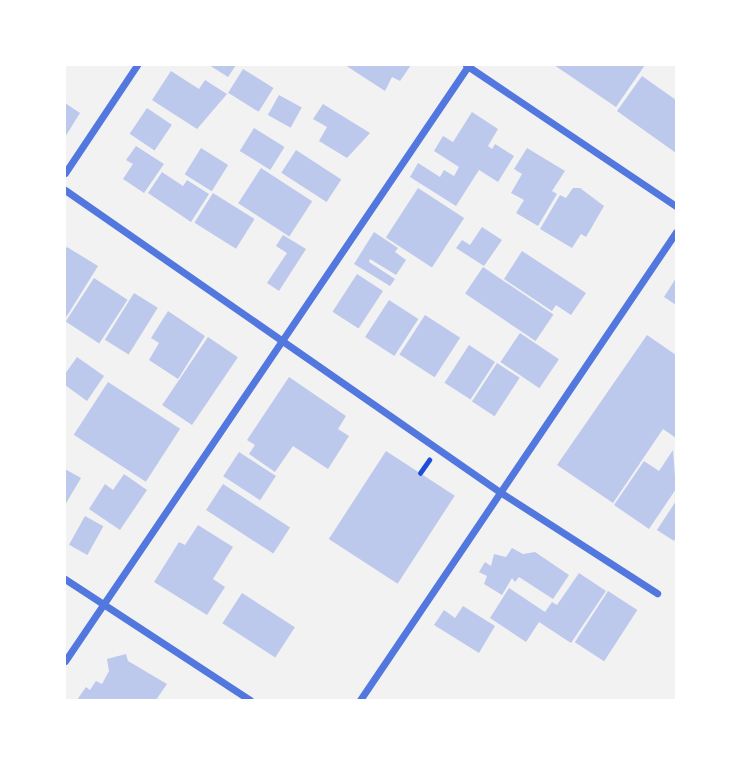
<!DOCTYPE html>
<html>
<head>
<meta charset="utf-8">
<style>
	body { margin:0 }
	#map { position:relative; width:741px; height:765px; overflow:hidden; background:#f2f2f2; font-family:"Fira Sans Condensed",sans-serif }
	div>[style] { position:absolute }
	.building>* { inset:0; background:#bdc9ec; transform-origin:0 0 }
	.path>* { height:4.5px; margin:-2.25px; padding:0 2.25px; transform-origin:2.25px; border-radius:2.25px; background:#1d4ed8 }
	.minor>* { height:7px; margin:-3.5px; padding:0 3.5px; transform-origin:3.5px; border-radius:3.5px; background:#5277de }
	span { translate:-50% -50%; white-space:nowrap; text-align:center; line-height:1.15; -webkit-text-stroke:5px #fff; paint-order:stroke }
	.frame { position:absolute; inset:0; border:66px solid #fff; pointer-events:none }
</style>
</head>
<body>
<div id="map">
	<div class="building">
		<i style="clip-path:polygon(209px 65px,236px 65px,228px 77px)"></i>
		<i style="clip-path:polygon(345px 65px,411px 65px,400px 81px,392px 77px,385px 91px)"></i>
		<i style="clip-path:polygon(554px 65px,645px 65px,616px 107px)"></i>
		<i style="left:243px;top:69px;width:36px;height:28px;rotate:32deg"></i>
		<i style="clip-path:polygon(171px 71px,199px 89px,205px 80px,227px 94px,197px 129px,152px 100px)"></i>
		<i style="clip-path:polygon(642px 76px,676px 100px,676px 153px,617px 111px)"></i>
		<i style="left:279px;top:95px;width:26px;height:23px;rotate:29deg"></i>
		<i style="clip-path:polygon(65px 103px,80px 113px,65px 137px)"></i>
		<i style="clip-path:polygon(323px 104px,370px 133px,347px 158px,319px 141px,327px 127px,313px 119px)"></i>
		<i style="left:147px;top:108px;width:30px;height:31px;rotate:34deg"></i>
		<i style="clip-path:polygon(472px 112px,498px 129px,488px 146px,492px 149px,495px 144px,514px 156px,498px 182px,479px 170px,456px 206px,410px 177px,418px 163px,440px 177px,444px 170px,454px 176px,459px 167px,434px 151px,443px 136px,453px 142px)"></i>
		<i style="left:254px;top:128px;width:36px;height:27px;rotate:32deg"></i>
		<i style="clip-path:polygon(136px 146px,164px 164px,144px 193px,123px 179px,133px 164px,126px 160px)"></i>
		<i style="left:201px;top:148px;width:32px;height:31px;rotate:32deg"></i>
		<i style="clip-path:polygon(527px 148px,565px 171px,552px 191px,557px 194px,538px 226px,516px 213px,524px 200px,511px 193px,522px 174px,514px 169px)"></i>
		<i style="left:296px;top:150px;width:54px;height:27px;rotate:33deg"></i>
		<i style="left:261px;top:168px;width:61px;height:42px;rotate:33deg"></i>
		<i style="clip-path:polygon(162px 172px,183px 186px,187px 180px,209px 194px,191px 222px,148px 193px)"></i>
		<i style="left:418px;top:188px;width:55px;height:59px;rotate:33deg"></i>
		<i style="clip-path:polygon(573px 188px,580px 188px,604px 206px,586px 237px,581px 234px,572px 248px,540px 229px,560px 195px,566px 198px)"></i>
		<i style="left:213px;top:193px;width:49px;height:35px;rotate:32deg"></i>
		<i style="clip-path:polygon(482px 227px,502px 240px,484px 266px,456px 248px,462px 240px,470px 245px)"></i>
		<i style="clip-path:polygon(374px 232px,398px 248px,395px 252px,406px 260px,396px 275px,370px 259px,369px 262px,395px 279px,390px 286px,354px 264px)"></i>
		<i style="clip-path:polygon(283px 235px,306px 249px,279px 291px,267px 283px,287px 253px,276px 246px)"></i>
		<i style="clip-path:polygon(67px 247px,98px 266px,65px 319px,65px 250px)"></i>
		<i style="clip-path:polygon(522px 251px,586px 293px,571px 315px,556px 305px,552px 311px,504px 279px)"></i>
		<i style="left:483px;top:267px;width:85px;height:32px;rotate:34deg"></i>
		<i style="left:357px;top:274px;width:31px;height:45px;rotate:33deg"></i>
		<i style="left:94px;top:278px;width:40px;height:52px;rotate:33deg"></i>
		<i style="clip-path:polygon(676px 278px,676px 305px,664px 297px)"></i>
		<i style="left:134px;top:293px;width:28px;height:55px;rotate:32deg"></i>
		<i style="left:389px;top:300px;width:35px;height:44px;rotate:33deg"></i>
		<i style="clip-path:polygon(168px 311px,205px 336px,178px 379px,149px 360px,159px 343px,151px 338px)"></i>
		<i style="left:425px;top:315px;width:42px;height:47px;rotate:33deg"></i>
		<i style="left:520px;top:333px;width:47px;height:35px;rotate:34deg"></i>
		<i style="clip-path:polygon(647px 335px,676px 355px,676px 438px,663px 429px,613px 503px,557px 465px)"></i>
		<i style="left:208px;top:337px;width:36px;height:82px;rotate:34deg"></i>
		<i style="left:469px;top:345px;width:31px;height:45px;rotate:33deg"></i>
		<i style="clip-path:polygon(77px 357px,104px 376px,87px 401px,65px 385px,65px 374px)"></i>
		<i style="left:497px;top:363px;width:27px;height:46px;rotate:33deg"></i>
		<i style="clip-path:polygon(289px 377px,346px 416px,338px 429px,349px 436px,328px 469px,293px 446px,275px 472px,249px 454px,255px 445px,247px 440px)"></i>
		<i style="left:108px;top:382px;width:86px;height:63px;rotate:33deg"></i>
		<i style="clip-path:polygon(673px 450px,676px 489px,649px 529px,614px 505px,644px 461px,659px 471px)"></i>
		<i style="left:386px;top:451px;width:82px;height:105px;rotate:33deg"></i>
		<i style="left:239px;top:452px;width:44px;height:29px;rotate:33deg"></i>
		<i style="clip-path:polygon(65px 469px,81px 478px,65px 505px)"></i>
		<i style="clip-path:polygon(124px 474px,147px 490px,120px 530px,89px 509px,105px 484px,113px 490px)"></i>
		<i style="left:223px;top:484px;width:80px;height:31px;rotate:33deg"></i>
		<i style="clip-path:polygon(676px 501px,676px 537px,674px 541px,657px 530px)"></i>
		<i style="left:85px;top:516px;width:21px;height:33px;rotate:29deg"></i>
		<i style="clip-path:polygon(198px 525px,233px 547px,213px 579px,225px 587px,207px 615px,154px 582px,179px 542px,185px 545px)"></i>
		<i style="clip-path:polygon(512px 548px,523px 554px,535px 552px,569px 575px,553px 599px,519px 577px,515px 582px,512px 578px,502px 595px,484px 584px,487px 576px,479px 572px,485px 562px,491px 566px,494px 554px,506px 557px)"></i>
		<i style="clip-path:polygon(579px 573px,606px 591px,571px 643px,539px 622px,526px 642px,490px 618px,509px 588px,545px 612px,552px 602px,557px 605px)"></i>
		<i style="left:608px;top:591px;width:35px;height:61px;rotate:33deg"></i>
		<i style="left:242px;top:593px;width:63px;height:36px;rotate:33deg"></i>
		<i style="clip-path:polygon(463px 606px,495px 626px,479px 653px,434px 625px,444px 610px,455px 618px)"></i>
		<i style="clip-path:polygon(126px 654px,128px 661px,167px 684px,156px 700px,77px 700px,86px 687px,90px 690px,96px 681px,102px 684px,109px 671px,107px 659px)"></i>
	</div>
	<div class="path">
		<i style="left:420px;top:473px;width:16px;rotate:-55deg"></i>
	</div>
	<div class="minor">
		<i style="left:466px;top:65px;width:253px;rotate:33.9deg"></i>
		<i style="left:65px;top:173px;width:130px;rotate:-56.3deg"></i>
		<i style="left:65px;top:190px;width:530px;rotate:34.77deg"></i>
		<i style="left:500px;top:492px;width:187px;rotate:32.8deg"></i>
		<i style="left:65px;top:579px;width:221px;rotate:33.2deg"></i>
		<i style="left:65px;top:661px;width:719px;rotate:-55.89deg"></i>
		<i style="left:360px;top:700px;width:565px;rotate:-55.97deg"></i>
	</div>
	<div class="frame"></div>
</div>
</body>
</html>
